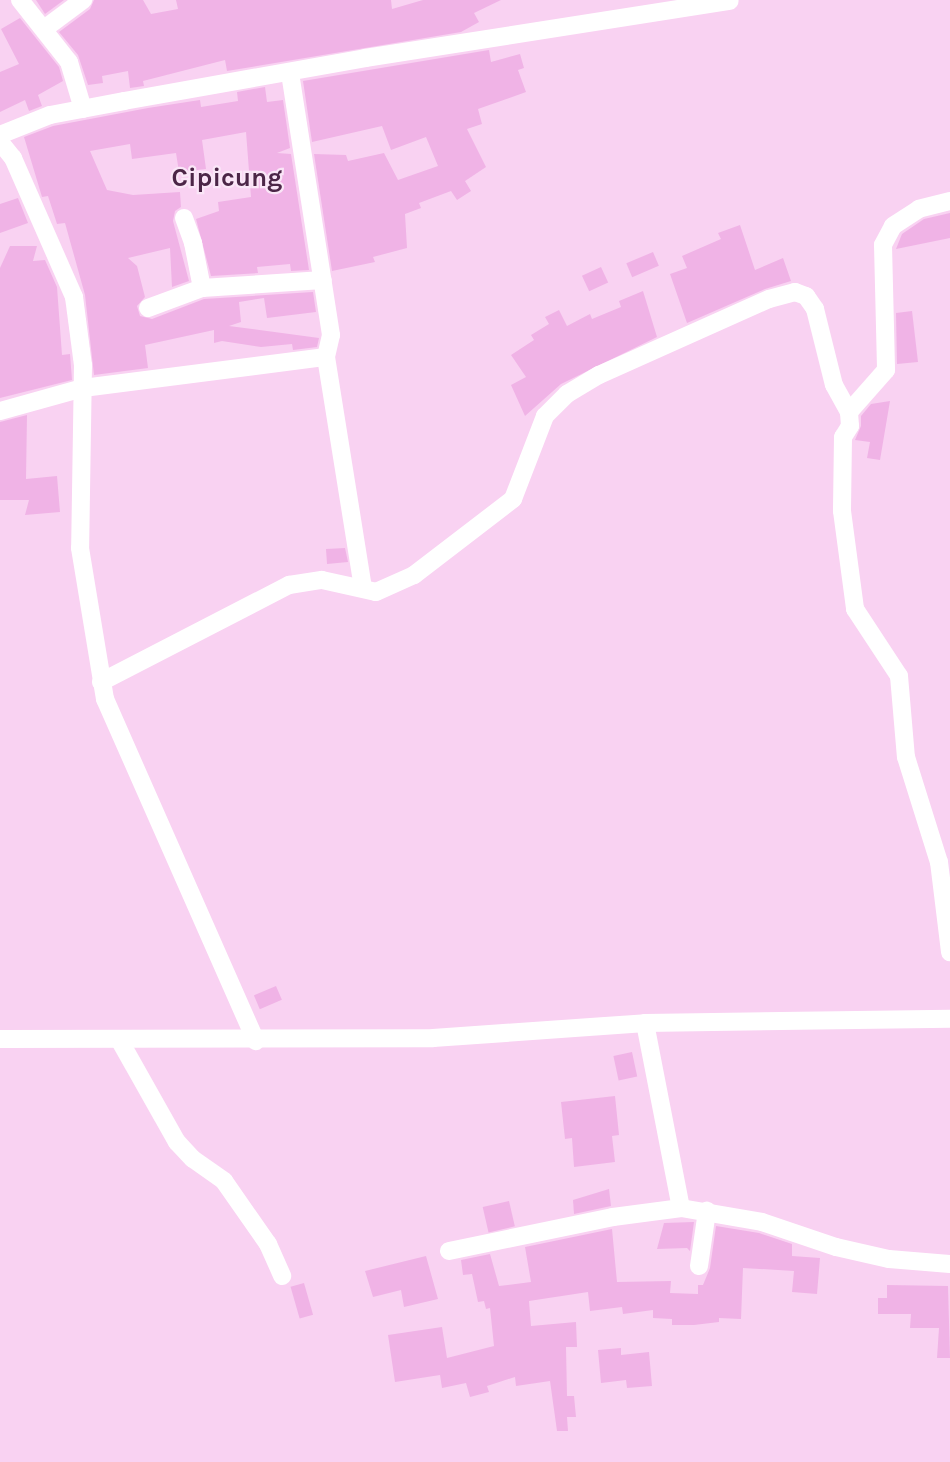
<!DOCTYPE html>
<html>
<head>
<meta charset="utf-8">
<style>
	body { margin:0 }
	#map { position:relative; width:950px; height:1462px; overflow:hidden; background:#f9d2f2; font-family:Karla,sans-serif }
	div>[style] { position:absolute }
	.building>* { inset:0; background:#f0b3e6; transform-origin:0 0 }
	.street>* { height:18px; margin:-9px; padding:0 9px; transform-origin:9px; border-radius:9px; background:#fff }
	span { translate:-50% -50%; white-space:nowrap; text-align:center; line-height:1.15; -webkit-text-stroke:4.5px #fae6f7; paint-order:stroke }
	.quarter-label { font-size:26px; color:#4c2647; font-weight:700 }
</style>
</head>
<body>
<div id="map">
	<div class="building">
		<i style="clip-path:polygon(36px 0,64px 0,45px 14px)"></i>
		<i style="clip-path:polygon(94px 0,143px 0,151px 14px,178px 9px,176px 0,391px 0,392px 9px,423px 0,501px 0,474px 13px,479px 22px,461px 32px,227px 71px,225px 60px,143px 81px,144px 86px,130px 88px,128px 71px,102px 76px,103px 83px,88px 85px,78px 55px,59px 32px,90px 9px)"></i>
		<i style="clip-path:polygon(20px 18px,59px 67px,63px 81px,38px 95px,42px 106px,29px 111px,25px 100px,0 112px,0 72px,19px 64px,1px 29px)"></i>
		<i style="clip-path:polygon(489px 50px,491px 62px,520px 54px,524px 68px,518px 70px,526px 92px,478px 109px,482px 124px,467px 129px,486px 167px,465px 181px,471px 191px,457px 200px,451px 191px,419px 203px,421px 208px,405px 214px,407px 248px,373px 257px,375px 262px,332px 271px,314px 154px,346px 155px,348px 161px,384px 153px,398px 180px,438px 166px,426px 137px,391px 150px,382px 126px,312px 142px,303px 81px)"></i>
		<i style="clip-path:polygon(265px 87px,267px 102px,283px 100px,290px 148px,277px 153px,291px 154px,309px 270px,291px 271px,290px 264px,257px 267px,258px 273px,211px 276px,196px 219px,219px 211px,218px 202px,251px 197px,246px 132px,202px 140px,206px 169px,179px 172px,176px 153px,132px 159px,130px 144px,90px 151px,107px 190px,133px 195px,180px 192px,181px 207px,175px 211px,173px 221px,189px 281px,172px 287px,170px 248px,128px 258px,137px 266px,145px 297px,137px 306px,140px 316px,152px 319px,204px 299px,313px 292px,316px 312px,267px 318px,264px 298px,239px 302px,241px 322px,229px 326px,319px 338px,317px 347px,293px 350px,292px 344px,261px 347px,222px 341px,214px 343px,214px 330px,145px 345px,148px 368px,94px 375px,85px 295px,65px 223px,57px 224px,48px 196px,42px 197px,24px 137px,53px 126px,148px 108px,200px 100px,201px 107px,238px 101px,237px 92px)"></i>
		<i style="clip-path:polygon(18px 198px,28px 223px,0 233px,0 204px)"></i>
		<i style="clip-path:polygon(950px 213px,950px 238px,896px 249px,902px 234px,924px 219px)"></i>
		<i style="clip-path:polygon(740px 225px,755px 270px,783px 258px,791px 281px,765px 289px,687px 323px,670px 274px,687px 268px,682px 256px,721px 239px,718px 233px)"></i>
		<i style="clip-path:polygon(10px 246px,37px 246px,33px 261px,45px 260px,57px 287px,62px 355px,70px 354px,72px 380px,0 398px,0 268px)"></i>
		<i style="left:653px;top:252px;width:15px;height:29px;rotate:67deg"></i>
		<i style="left:601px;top:267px;width:17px;height:21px;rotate:65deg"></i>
		<i style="clip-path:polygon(643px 291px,657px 337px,561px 384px,525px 416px,511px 385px,526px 377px,511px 355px,534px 340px,531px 335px,549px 324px,545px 317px,559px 310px,567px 326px,590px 314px,592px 319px,621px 307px,619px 301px)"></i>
		<i style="clip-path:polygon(912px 311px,918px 362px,897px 364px,896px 313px)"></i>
		<i style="clip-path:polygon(890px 401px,880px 460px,867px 458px,870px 442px,855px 440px,861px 426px,861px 416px,871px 404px)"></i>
		<i style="clip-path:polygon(27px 415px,26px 479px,57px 476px,60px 512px,25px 515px,29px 500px,0 500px,0 422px)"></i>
		<i style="clip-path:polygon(345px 548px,348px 562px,327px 564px,326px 549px)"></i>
		<i style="left:276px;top:986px;width:15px;height:24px;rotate:67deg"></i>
		<i style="left:632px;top:1052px;width:25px;height:19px;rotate:78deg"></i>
		<i style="clip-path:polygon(615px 1096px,619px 1135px,612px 1136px,615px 1162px,574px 1167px,572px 1138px,565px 1139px,561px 1102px)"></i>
		<i style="clip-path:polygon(609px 1189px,611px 1206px,574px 1214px,573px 1200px)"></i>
		<i style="left:509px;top:1201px;width:26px;height:27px;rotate:77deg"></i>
		<i style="clip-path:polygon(694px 1222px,690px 1251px,687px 1248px,657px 1249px,664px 1223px)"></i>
		<i style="clip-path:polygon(716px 1226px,759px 1233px,792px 1244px,792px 1256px,820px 1258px,817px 1294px,792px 1292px,794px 1271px,743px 1268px,741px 1319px,719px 1318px,719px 1322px,694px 1325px,672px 1325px,672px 1319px,653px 1318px,653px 1310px,623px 1314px,622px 1307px,590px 1311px,588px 1292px,529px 1301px,531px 1326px,576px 1322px,577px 1347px,566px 1347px,567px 1396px,574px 1396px,576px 1417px,567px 1417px,568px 1431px,557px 1431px,550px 1381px,516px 1386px,515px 1377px,487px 1386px,489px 1392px,470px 1397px,466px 1383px,442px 1388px,440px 1375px,395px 1382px,388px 1335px,442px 1327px,447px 1358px,494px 1346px,490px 1308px,486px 1309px,484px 1301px,478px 1302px,472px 1274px,463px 1275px,461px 1260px,490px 1254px,499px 1286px,531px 1282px,525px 1247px,612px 1229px,617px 1282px,671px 1281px,670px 1293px,698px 1294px,698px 1285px,703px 1285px,710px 1268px)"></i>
		<i style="clip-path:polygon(426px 1256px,438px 1299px,404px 1307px,401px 1290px,373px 1297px,365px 1271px)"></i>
		<i style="left:304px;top:1283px;width:33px;height:14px;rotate:74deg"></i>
		<i style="clip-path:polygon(887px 1285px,948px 1286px,950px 1358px,937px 1358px,939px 1328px,910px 1328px,911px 1314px,878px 1314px,878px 1298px,887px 1298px)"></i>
		<i style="clip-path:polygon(621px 1348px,621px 1355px,649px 1352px,652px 1386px,627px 1388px,626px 1380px,601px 1383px,598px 1350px)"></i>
	</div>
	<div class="street">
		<i style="left:20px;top:0;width:79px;rotate:51.7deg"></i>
		<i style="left:69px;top:62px;width:49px;rotate:73.4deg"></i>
		<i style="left:44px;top:29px;width:49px;rotate:-36.6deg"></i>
		<i style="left:290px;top:73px;width:265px;rotate:81.1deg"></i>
		<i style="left:331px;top:335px;width:23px;rotate:103deg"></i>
		<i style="left:0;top:135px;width:54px;rotate:-21.8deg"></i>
		<i style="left:50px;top:115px;width:75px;rotate:-10.7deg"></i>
		<i style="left:124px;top:101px;width:245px;rotate:-10.1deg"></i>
		<i style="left:365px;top:58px;width:369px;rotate:-8.9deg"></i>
		<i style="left:0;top:142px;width:21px;rotate:51deg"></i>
		<i style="left:13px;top:158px;width:152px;rotate:66.3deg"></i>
		<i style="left:74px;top:297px;width:69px;rotate:82.5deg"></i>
		<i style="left:83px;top:365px;width:183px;rotate:90.9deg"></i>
		<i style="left:80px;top:548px;width:153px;rotate:80.6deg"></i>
		<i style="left:105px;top:699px;width:374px;rotate:66.2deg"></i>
		<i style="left:950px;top:201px;width:32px;rotate:166deg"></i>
		<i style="left:919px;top:209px;width:31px;rotate:147deg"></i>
		<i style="left:893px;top:226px;width:21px;rotate:118deg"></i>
		<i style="left:883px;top:245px;width:125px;rotate:88.6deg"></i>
		<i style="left:886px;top:370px;width:56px;rotate:131.4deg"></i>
		<i style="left:849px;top:412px;width:14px;rotate:86deg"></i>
		<i style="left:850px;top:426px;width:13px;rotate:122deg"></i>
		<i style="left:843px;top:437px;width:74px;rotate:90.8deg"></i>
		<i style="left:842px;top:511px;width:99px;rotate:82.4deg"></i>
		<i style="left:855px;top:609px;width:80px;rotate:56.7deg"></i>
		<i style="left:899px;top:676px;width:81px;rotate:85.1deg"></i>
		<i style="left:906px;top:757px;width:110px;rotate:72.6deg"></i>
		<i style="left:939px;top:862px;width:91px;rotate:83deg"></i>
		<i style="left:184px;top:218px;width:27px;rotate:70deg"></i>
		<i style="left:193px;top:243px;width:46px;rotate:78.7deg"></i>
		<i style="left:148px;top:308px;width:58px;rotate:-20.3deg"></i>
		<i style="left:202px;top:288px;width:121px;rotate:-3.8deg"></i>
		<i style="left:0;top:411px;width:86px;rotate:-15.5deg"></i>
		<i style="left:83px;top:388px;width:245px;rotate:-7.3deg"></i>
		<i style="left:326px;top:357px;width:233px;rotate:80.9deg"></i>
		<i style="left:101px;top:682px;width:212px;rotate:-27.3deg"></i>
		<i style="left:289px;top:585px;width:33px;rotate:-9deg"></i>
		<i style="left:322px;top:580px;width:55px;rotate:12.5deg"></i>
		<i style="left:376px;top:592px;width:42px;rotate:-24.1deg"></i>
		<i style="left:414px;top:575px;width:125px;rotate:-37.5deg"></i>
		<i style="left:513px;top:499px;width:89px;rotate:-68.9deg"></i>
		<i style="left:545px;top:416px;width:31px;rotate:-45deg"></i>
		<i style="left:567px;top:394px;width:37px;rotate:-31deg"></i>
		<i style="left:599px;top:375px;width:186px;rotate:-24.1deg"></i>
		<i style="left:769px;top:299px;width:27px;rotate:-15deg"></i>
		<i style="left:795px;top:292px;width:12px;rotate:20deg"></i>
		<i style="left:806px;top:296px;width:16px;rotate:55deg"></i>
		<i style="left:815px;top:309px;width:78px;rotate:76deg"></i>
		<i style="left:834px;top:385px;width:31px;rotate:61deg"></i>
		<i style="left:645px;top:1023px;width:188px;rotate:79deg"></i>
		<i style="left:681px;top:1208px;width:82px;rotate:9.8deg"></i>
		<i style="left:762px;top:1222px;width:78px;rotate:18.7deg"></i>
		<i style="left:836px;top:1247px;width:54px;rotate:12.8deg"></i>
		<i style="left:889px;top:1259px;width:61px;rotate:4.7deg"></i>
		<i style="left:0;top:1039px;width:433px;rotate:-0.1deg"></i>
		<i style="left:433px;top:1038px;width:213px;rotate:-4deg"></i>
		<i style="left:645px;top:1023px;width:305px;rotate:-0.8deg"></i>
		<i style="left:120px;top:1041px;width:116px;rotate:60.6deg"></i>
		<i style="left:177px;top:1142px;width:23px;rotate:47deg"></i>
		<i style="left:193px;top:1159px;width:38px;rotate:35deg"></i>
		<i style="left:224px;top:1181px;width:77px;rotate:55.1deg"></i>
		<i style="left:268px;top:1244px;width:35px;rotate:66deg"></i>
		<i style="left:449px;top:1251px;width:167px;rotate:-11.7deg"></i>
		<i style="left:613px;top:1217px;width:69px;rotate:-7.5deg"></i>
		<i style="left:699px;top:1266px;width:56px;rotate:-81.7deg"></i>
	</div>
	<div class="quarter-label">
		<span style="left:227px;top:178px">Cipicung</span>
	</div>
</div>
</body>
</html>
